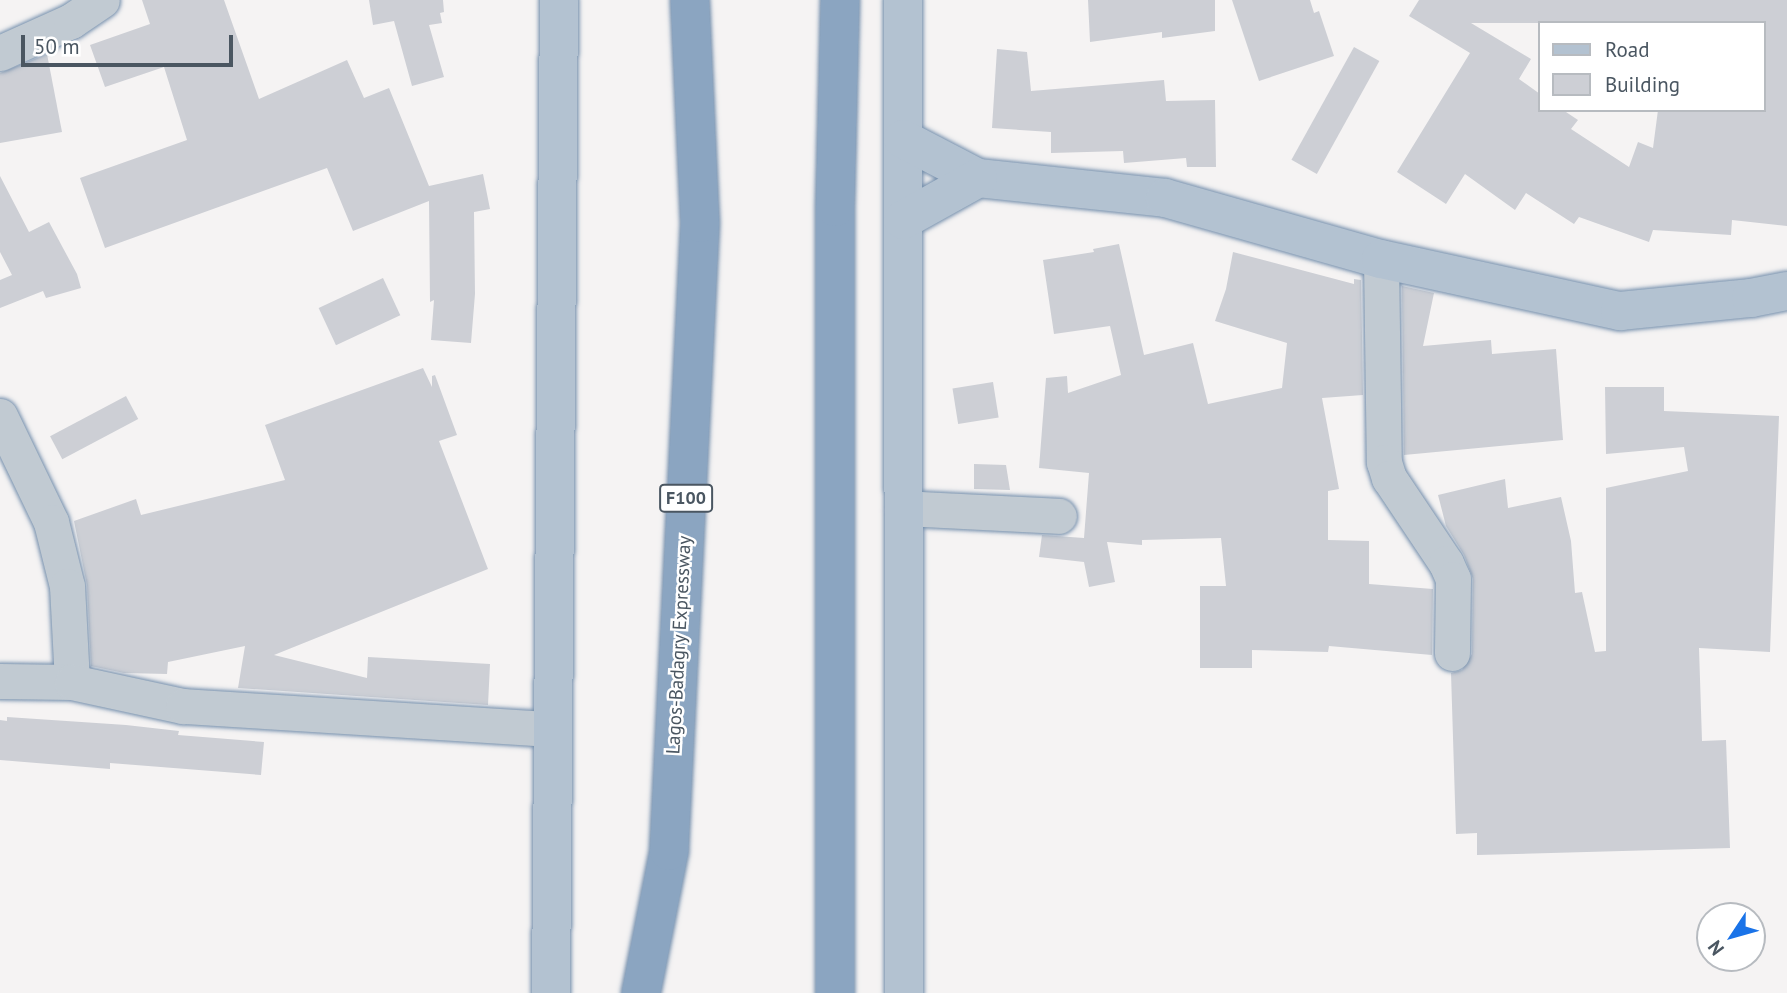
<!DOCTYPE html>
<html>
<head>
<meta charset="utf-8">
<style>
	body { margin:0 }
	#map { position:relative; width:1787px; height:993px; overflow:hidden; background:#f5f3f3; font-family:"PT Sans",sans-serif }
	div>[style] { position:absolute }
	.building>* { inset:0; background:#cdcfd5; transform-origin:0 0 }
	.roads { filter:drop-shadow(0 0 2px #7690ad) drop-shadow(0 0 2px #7690ad) }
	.minor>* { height:35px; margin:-17.5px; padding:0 17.5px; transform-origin:17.5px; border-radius:17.5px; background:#c1cad2 }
	.major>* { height:38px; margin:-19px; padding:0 19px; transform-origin:19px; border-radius:19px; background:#b3c2d1 }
	.highway>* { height:38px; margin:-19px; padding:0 19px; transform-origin:19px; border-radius:19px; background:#8ba5c1 }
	span { translate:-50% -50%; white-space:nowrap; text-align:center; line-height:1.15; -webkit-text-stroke:5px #fff; paint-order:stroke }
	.shield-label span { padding:2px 5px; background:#fff; border:2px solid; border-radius:5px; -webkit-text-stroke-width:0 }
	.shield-label { font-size:18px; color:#4a5661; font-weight:700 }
	.street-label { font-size:19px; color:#4a5661 }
	.legend { position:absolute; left:1538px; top:21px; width:228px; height:91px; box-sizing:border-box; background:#fff; border:2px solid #b7bbc0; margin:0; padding:9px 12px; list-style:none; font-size:21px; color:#4a5661 }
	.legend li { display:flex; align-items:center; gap:14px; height:35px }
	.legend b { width:35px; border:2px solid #b7bbc0 }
	.north { position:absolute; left:1696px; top:902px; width:70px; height:70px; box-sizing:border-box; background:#fff; border:2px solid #b7bbc0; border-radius:50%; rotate:234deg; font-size:19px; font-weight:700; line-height:28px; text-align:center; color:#4a5661 }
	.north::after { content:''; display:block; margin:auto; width:24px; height:32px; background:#1a73e8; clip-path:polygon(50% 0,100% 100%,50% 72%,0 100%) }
	.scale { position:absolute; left:21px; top:35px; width:212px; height:32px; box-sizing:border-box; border:4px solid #4a5661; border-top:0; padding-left:9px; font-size:21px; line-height:24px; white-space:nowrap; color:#4a5661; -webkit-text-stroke:5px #fff; paint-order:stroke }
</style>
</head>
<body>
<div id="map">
	<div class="building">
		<i style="clip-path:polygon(142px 0,224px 0,259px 99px,347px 60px,364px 98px,389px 88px,429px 186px,483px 174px,490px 209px,474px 212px,475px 294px,471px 343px,431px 340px,434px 300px,430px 302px,429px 201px,353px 231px,327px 168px,105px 248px,80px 178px,187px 140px,164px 67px,105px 87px,90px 45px,150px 24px)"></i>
		<i style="clip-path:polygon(369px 0,443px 0,444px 12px,440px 13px,442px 23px,429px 25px,444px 77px,412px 86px,394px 21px,373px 25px)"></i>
		<i style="clip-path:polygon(1088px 0,1215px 0,1215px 31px,1162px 38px,1162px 32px,1090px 42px)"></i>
		<i style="clip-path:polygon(1232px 0,1310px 0,1314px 13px,1319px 11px,1334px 56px,1259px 81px)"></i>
		<i style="clip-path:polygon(evenodd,1419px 0,1787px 0,1787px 226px,1732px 220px,1731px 235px,1653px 230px,1649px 242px,1579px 217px,1574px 224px,1526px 193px,1515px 210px,1465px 174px,1446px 204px,1397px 172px,1470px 53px,1409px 16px,1419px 0,1471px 23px,1764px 23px,1764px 110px,1658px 110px,1653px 148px,1638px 142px,1629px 167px,1571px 129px,1578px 120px,1563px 110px,1540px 110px,1540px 94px,1519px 79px,1531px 59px,1471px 23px)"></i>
		<i style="left:1354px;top:47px;width:29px;height:129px;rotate:29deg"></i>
		<i style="clip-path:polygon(997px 49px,1027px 52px,1031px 91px,1164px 80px,1166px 101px,1215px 100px,1216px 167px,1187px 167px,1186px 158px,1124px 163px,1123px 151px,1051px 153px,1051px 132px,992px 128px)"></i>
		<i style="clip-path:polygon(47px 54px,62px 132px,0 143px,0 73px)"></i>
		<i style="clip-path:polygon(0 176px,29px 232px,49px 222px,77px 274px,81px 288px,46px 298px,43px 291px,0 308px,0 280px,12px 275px,0 252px)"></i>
		<i style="clip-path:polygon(1119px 244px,1144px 355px,1193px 343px,1208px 404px,1282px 388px,1287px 343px,1215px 321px,1226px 289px,1233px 252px,1354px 284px,1354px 279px,1361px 280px,1363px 395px,1322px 398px,1339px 489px,1328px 491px,1328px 540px,1369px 541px,1369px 584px,1433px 589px,1432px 655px,1329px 646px,1328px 652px,1252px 650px,1252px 668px,1200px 668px,1200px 586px,1226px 586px,1221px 538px,1142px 540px,1142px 545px,1107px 542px,1115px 582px,1089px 587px,1084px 562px,1039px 557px,1042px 535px,1084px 538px,1089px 473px,1039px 468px,1046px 378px,1067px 376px,1068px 393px,1121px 375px,1110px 326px,1054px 334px,1043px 260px,1094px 252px,1093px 249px)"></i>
		<i style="left:383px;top:278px;width:41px;height:71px;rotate:65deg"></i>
		<i style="clip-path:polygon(1402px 286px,1434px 293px,1423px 346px,1491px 340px,1492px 354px,1556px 349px,1563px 440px,1404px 455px)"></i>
		<i style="clip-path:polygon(423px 368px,432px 387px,432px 376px,435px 375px,457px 435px,439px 441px,488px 569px,274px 655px,367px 678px,368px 657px,490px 664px,488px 705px,238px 688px,245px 646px,168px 662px,167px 674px,124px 673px,91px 666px,87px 585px,74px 521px,136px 499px,141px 515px,285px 480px,265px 425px)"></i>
		<i style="left:993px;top:382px;width:36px;height:41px;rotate:81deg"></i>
		<i style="clip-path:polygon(1605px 387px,1664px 387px,1664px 411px,1779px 416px,1770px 652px,1699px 648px,1702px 741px,1726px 740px,1730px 848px,1477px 855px,1477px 833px,1456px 834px,1451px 673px,1462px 670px,1472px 654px,1473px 579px,1464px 555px,1446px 526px,1438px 495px,1505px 479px,1508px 508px,1561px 497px,1571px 541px,1575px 593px,1582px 592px,1595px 652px,1606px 651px,1606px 488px,1688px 471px,1684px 447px,1606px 454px)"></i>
		<i style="left:126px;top:396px;width:26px;height:86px;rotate:62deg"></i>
		<i style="clip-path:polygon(974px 464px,1006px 465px,1010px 490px,974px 489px)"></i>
		<i style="clip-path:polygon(7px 717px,126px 725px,179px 731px,178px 735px,264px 742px,261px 775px,110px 763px,110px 769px,0 760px,0 720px,7px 721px)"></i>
	</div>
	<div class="roads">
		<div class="minor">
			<i style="left:0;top:53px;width:78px;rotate:-24.3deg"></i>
			<i style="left:71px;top:21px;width:37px;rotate:-34deg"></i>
			<i style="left:1381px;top:259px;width:203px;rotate:89.2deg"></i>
			<i style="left:1384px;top:462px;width:17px;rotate:73deg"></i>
			<i style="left:1389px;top:478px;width:102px;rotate:56.2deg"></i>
			<i style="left:1446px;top:563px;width:17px;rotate:66deg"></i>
			<i style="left:1453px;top:579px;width:74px;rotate:90.8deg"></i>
			<i style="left:0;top:416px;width:118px;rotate:64.3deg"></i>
			<i style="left:51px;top:522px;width:66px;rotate:76deg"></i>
			<i style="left:67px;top:586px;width:96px;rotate:87deg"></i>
			<i style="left:902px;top:508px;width:157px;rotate:2.9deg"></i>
			<i style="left:0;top:681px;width:72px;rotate:0.8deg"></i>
			<i style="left:72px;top:682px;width:114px;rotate:12.2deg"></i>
			<i style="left:183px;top:706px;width:371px;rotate:3.6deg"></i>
		</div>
		<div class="major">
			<i style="left:903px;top:0;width:993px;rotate:89.94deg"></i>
			<i style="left:903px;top:139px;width:85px;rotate:27.5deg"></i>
			<i style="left:978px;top:178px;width:188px;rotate:6.1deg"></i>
			<i style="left:1165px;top:198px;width:224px;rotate:15.8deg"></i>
			<i style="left:1381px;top:259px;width:245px;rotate:12.3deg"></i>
			<i style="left:1620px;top:311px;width:132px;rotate:-5.7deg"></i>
			<i style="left:1751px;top:298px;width:37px;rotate:-11deg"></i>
			<i style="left:903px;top:220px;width:86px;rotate:-29.2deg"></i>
			<i style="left:551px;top:993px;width:993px;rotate:-89.54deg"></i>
		</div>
		<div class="highway">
			<i style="left:641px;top:993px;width:145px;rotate:-78.8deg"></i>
			<i style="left:669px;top:851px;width:629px;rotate:-87.17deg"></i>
			<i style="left:700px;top:223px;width:223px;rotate:-92.6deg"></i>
			<i style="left:835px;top:993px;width:786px;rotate:-90deg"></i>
			<i style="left:835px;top:207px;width:207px;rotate:-88.6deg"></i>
		</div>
	</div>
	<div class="shield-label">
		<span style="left:686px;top:498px">F100</span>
	</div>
	<div class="street-label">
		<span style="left:679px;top:645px;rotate:-87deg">Lagos-Badagry Expressway</span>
	</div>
	<ul class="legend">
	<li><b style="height:9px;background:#b3c2d1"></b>Road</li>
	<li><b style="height:19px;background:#cdcfd5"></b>Building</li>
	</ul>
	<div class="north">N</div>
	<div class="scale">50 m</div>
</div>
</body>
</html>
